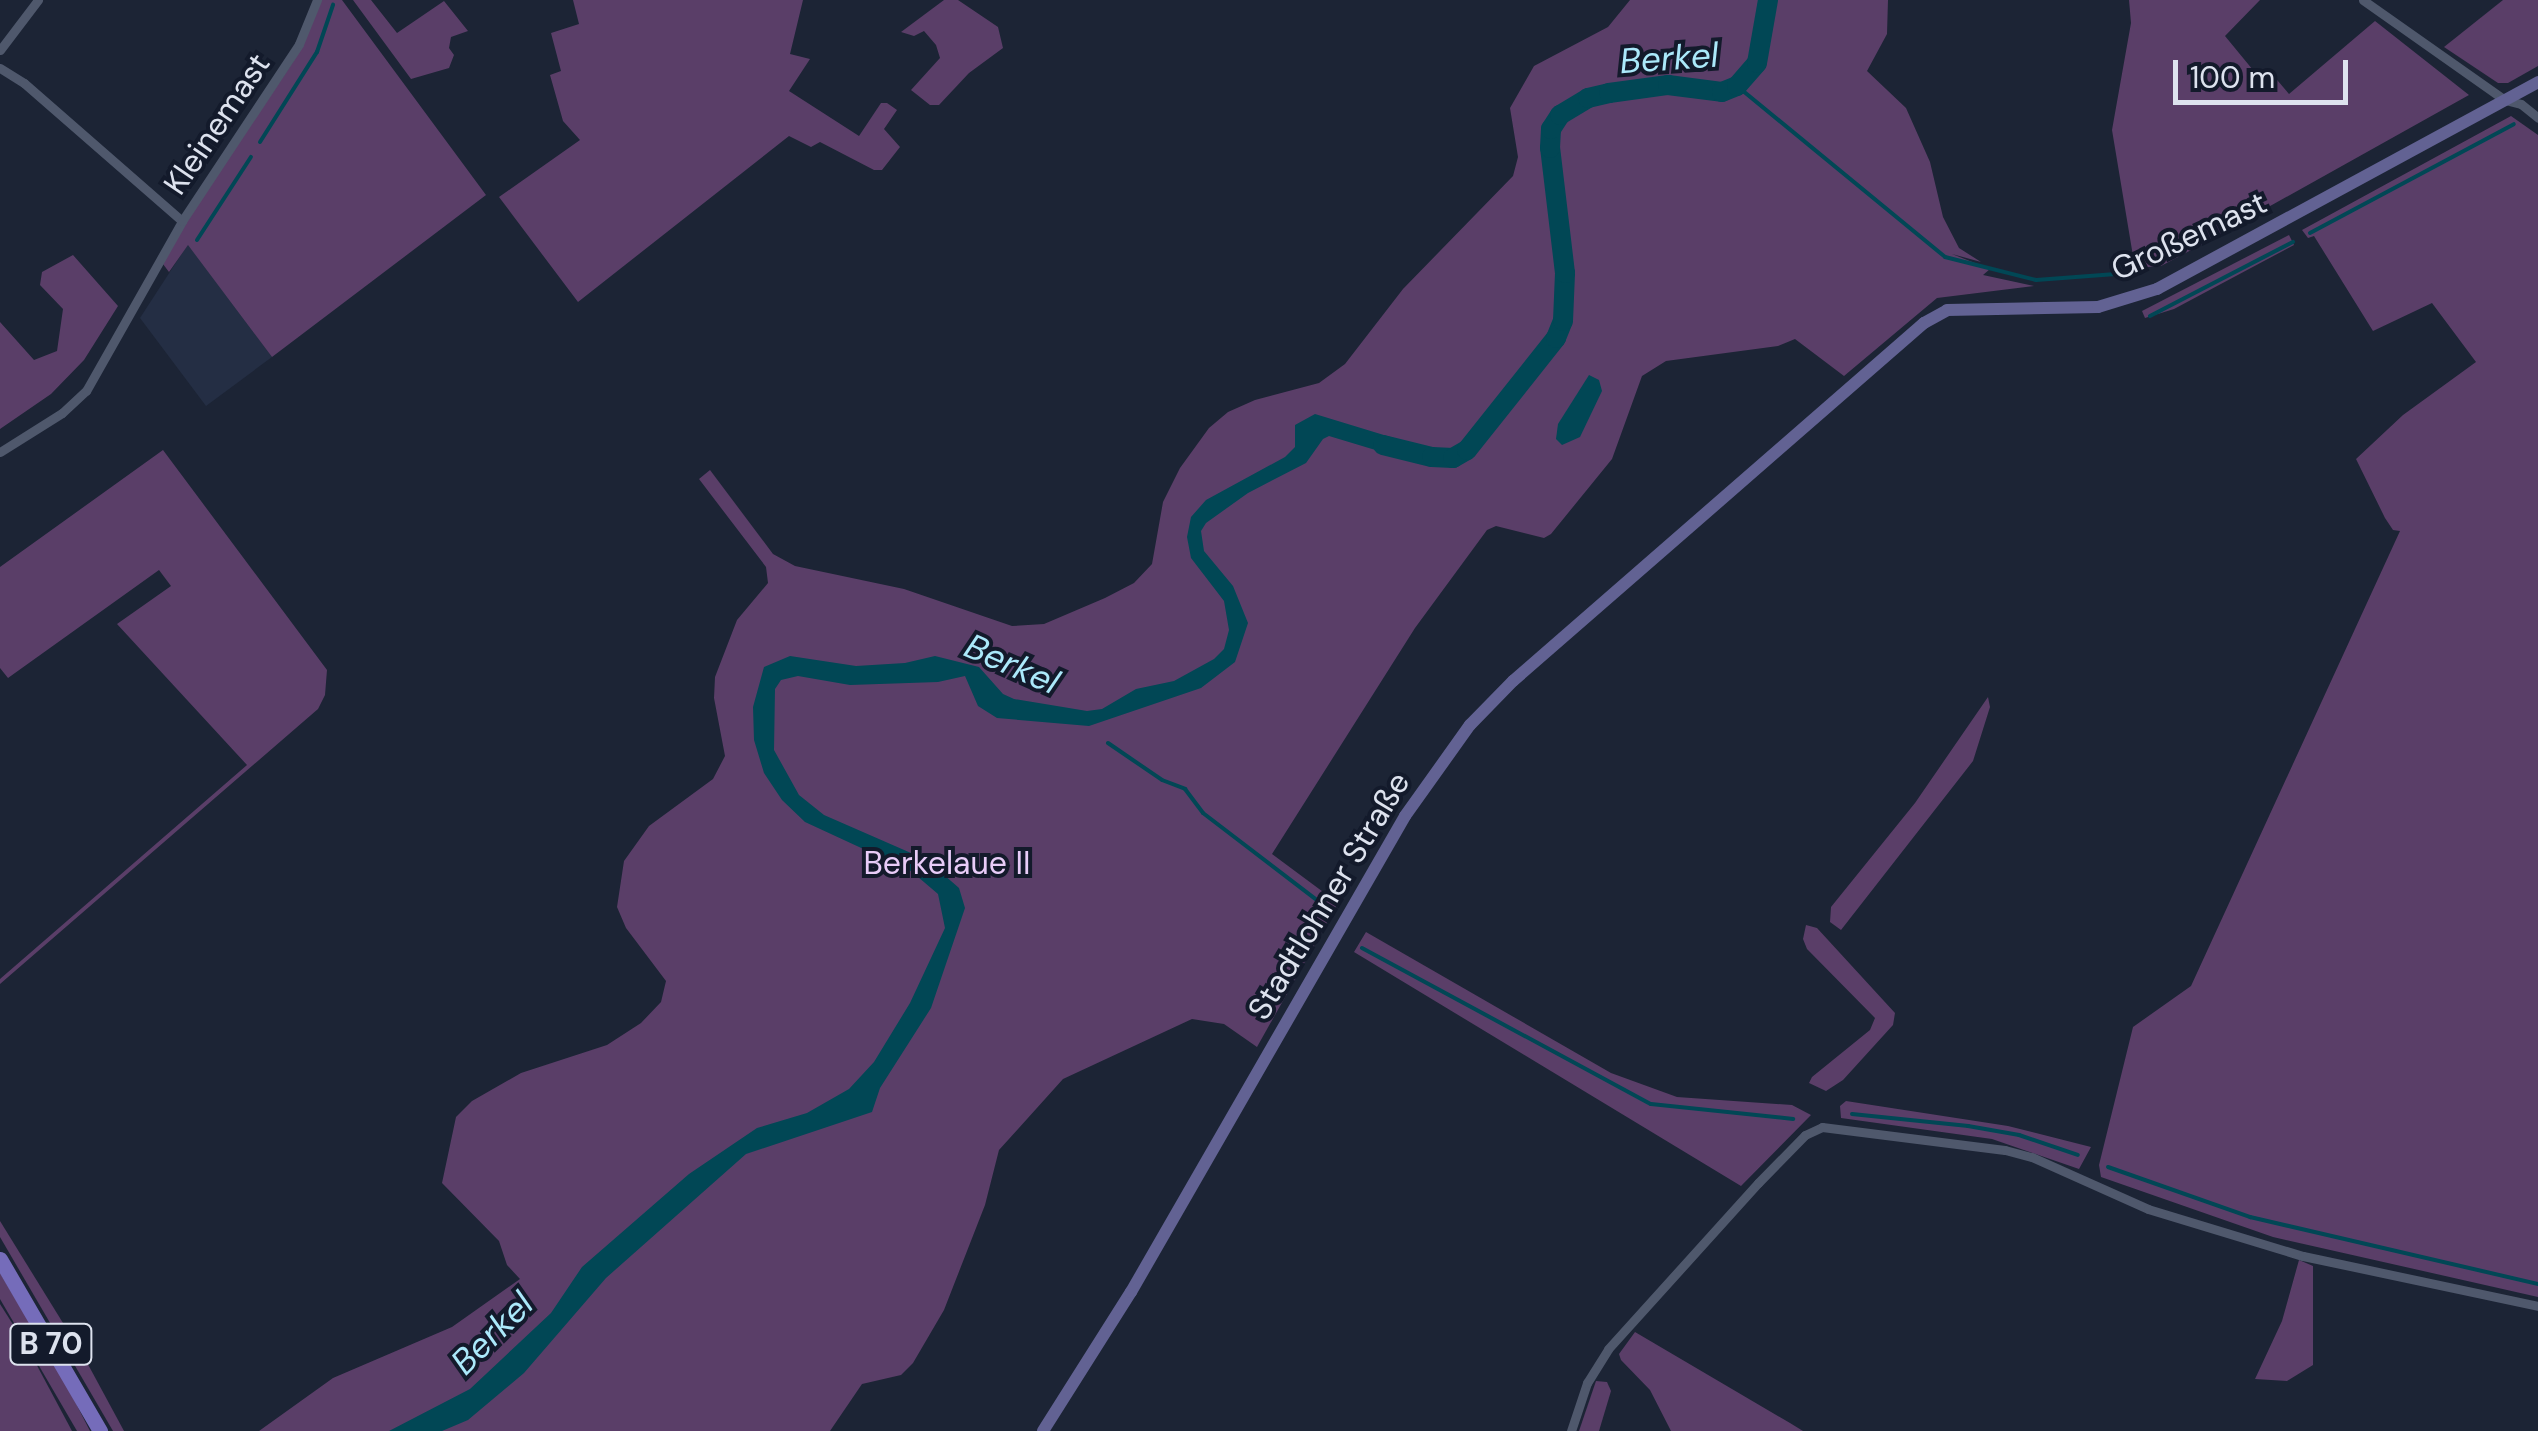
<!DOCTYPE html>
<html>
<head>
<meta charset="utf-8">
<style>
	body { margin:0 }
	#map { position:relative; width:2538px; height:1431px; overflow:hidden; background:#1c2435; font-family:"DM Sans",sans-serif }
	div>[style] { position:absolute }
	.built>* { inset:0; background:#242e44 }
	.green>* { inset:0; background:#5a3e68 }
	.water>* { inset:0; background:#014755 }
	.stream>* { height:4px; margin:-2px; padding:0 2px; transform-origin:2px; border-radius:2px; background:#014755 }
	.river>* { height:20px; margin:-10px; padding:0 10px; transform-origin:10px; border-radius:10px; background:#014755 }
	.street>* { height:9px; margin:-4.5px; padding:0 4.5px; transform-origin:4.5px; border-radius:4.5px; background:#4f586c }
	.secondary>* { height:12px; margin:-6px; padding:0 6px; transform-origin:6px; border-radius:6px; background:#626293 }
	.primary>* { height:15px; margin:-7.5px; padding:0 7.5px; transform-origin:7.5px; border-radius:7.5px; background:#756cba }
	span { translate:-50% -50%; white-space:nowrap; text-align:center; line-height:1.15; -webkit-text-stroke:8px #131a2b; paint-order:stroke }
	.shield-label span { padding:2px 8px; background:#131a2b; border:2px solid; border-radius:8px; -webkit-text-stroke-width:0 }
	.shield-label { font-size:30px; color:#dde2ee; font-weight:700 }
	.street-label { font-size:32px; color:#dde2ee }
	.park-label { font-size:32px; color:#e8ccf8 }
	.water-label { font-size:35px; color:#abe9fa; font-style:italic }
	.scale { position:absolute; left:2173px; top:60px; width:175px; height:45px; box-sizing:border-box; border:5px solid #dde2ee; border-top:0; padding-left:12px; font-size:30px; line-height:35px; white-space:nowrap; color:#dde2ee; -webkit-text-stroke:8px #131a2b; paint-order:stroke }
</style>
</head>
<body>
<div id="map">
	<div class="built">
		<i style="clip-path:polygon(188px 244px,272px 357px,206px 406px,140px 318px)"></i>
	</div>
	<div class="green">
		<i style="clip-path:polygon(320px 0,342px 0,486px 195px,272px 357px,188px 245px,169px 272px,160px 260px,293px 62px)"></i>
		<i style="clip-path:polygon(353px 0,371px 0,397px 33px,444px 1px,468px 31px,451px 37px,449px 48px,454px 55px,449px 68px,411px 79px)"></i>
		<i style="clip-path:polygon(573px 0,803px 0,790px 54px,810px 59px,789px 91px,859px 136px,881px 103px,887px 103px,897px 110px,884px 129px,900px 147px,882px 170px,874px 170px,820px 142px,811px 147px,789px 136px,578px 302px,499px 197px,580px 140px,563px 121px,550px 75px,561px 71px,551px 33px,579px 24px)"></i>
		<i style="clip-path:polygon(944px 0,958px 0,998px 27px,1003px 48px,969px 73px,939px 105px,930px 105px,911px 90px,940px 58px,936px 45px,924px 31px,914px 36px,901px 32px)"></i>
		<i style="clip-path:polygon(1630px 0,1888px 0,1887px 34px,1867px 71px,1906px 108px,1930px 162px,1943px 217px,1959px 248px,1981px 262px,1952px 254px,1990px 269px,1983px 275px,2034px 286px,1937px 298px,1844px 376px,1795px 339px,1778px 346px,1666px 361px,1642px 376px,1612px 459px,1551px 534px,1544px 538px,1496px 526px,1487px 530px,1415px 628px,1272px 854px,1338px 903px,1257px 1047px,1224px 1024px,1192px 1019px,1063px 1079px,999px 1150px,985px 1205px,944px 1310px,913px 1363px,901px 1375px,862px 1384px,830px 1431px,259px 1431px,333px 1378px,452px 1327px,520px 1279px,507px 1265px,499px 1241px,442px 1183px,456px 1117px,472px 1101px,521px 1073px,607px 1045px,641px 1023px,661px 1002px,666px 981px,626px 928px,617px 907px,624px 861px,649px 826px,713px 779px,725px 756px,714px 698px,715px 677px,737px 620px,768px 583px,766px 567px,699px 479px,710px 470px,773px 554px,795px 566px,904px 589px,1012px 626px,1044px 624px,1105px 598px,1134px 583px,1152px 564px,1163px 502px,1180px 468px,1209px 428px,1228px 412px,1255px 400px,1319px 383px,1345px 364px,1403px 289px,1513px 176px,1518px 157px,1510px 108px,1534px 66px,1608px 27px)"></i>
		<i style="clip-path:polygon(2129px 0,2260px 0,2225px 36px,2262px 81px,2272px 74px,2289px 94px,2375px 21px,2469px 95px,2195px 248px,2161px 266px,2135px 268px,2112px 130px,2131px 23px)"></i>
		<i style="clip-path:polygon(2503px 0,2538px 0,2538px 66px,2508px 83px,2498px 83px,2444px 47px)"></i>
		<i style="clip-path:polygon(2511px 116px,2538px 135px,2538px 1297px,2273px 1237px,2101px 1177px,2099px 1165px,2133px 1027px,2191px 986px,2400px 531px,2393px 530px,2385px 518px,2356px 459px,2403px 415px,2476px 362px,2432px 303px,2373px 331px,2314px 236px,2308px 238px,2302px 230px)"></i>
		<i style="clip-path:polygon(2289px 235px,2294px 245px,2174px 309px,2145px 318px,2142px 311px)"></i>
		<i style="clip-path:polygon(73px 255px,118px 306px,84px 360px,51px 394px,0 429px,0 322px,34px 360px,57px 351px,63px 309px,40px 285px,42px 272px)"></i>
		<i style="clip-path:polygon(163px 450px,327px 670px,325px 695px,318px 709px,0 984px,0 979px,247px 765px,117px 624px,171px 586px,159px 570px,8px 678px,0 668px,0 567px)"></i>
		<i style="clip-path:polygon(1988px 697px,1990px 707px,1973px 761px,1841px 930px,1830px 922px,1831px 907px,1915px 803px)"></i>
		<i style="clip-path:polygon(1806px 925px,1817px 928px,1895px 1013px,1893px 1025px,1843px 1080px,1826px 1091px,1809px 1083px,1812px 1077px,1870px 1030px,1875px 1018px,1807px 949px,1803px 939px)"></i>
		<i style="clip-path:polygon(1366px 932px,1611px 1073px,1677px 1097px,1792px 1105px,1811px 1115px,1741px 1186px,1354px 952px)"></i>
		<i style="clip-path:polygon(1846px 1101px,2008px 1126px,2091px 1147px,2079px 1169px,1992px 1139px,1841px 1118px,1840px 1106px)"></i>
		<i style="clip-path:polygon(0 1221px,84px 1357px,124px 1431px,113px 1431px,0 1237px)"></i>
		<i style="clip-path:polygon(2299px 1260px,2313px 1266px,2313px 1365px,2287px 1381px,2255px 1379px,2282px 1321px)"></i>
		<i style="clip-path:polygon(0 1273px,66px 1384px,90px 1431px,77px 1431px,0 1299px)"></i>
		<i style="clip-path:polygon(0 1304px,26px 1345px,72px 1431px,0 1431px)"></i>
		<i style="clip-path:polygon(1635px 1332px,1790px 1423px,1803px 1431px,1671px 1431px,1650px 1390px,1621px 1360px,1619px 1354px)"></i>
		<i style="clip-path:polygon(1596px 1381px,1607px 1382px,1611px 1391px,1599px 1431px,1579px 1431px)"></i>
	</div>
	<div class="water">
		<i style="clip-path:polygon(1589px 375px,1599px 380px,1602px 391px,1580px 437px,1562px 445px,1556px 439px,1558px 424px)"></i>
		<i style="clip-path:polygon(1315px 414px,1410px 443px,1402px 458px,1329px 436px,1323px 439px,1306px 463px,1248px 493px,1206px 523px,1201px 531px,1204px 551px,1233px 586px,1248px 623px,1235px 662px,1201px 688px,1089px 726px,997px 718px,978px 706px,965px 676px,938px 682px,850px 685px,798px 676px,781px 680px,775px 689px,774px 750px,799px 795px,824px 815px,927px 860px,959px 888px,965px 908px,931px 1008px,880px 1088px,872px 1112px,746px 1154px,606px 1278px,524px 1373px,468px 1420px,442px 1431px,389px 1431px,470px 1389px,551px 1313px,582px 1267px,689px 1174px,757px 1128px,807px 1113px,849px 1089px,874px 1062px,910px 1003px,945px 928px,938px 894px,911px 871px,805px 822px,782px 800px,764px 773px,754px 740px,753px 707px,764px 667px,790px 656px,856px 666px,905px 663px,935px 656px,979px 667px,1003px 694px,1014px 699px,1087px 711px,1102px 709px,1136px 689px,1174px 681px,1214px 659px,1224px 649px,1229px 630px,1224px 601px,1191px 558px,1187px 537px,1191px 517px,1206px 500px,1285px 457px,1295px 447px,1295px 425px)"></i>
	</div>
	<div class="stream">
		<i style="left:1737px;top:86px;width:269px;rotate:39.4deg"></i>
		<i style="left:1945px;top:257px;width:94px;rotate:14.2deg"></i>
		<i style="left:2036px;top:280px;width:80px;rotate:-4.3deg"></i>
		<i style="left:260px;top:142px;width:107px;rotate:-57.7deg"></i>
		<i style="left:317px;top:52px;width:50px;rotate:-71.2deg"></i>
		<i style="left:2310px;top:233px;width:231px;rotate:-28.1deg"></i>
		<i style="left:197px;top:240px;width:99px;rotate:-57deg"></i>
		<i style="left:2150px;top:316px;width:161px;rotate:-27.4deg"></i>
		<i style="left:1108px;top:743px;width:65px;rotate:34.4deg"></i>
		<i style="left:1162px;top:780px;width:25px;rotate:21deg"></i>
		<i style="left:1185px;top:789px;width:30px;rotate:53deg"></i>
		<i style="left:1203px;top:813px;width:150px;rotate:37.4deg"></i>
		<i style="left:1362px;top:948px;width:328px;rotate:28.4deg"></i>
		<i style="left:1651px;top:1104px;width:143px;rotate:6deg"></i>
		<i style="left:1852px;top:1114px;width:117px;rotate:5.9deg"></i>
		<i style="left:1968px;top:1126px;width:52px;rotate:10deg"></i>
		<i style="left:2019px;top:1135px;width:62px;rotate:18.7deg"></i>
		<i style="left:2108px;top:1167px;width:151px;rotate:19.4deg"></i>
		<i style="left:2250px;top:1217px;width:296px;rotate:13.1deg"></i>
	</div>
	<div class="river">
		<i style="left:1383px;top:445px;width:50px;rotate:13.8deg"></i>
		<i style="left:1432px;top:457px;width:21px;rotate:3deg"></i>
		<i style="left:1453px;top:458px;width:16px;rotate:-30deg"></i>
		<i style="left:1467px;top:450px;width:143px;rotate:-51.5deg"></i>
		<i style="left:1556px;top:338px;width:18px;rotate:-68deg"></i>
		<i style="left:1563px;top:321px;width:48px;rotate:-87.6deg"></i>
		<i style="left:1565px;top:273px;width:126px;rotate:-96.8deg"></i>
		<i style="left:1550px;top:148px;width:19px;rotate:-87deg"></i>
		<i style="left:1551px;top:129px;width:17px;rotate:-57deg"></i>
		<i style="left:1560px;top:115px;width:33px;rotate:-31deg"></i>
		<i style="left:1588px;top:98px;width:22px;rotate:-13deg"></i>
		<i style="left:1609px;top:93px;width:60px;rotate:-7.7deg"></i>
		<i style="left:1668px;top:85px;width:54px;rotate:7.4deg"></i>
		<i style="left:1722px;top:92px;width:16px;rotate:-22deg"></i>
		<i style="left:1737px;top:86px;width:30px;rotate:-49deg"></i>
		<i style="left:1757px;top:63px;width:64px;rotate:-80.1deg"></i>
	</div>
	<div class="street">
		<i style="left:2363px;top:0;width:174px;rotate:35.2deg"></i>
		<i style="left:2505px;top:100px;width:16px;rotate:14deg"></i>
		<i style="left:2521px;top:104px;width:22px;rotate:39deg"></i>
		<i style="left:0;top:50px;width:63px;rotate:-52.8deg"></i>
		<i style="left:0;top:68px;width:28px;rotate:32deg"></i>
		<i style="left:24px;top:83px;width:210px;rotate:41.1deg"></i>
		<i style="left:0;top:452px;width:73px;rotate:-32.2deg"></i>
		<i style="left:62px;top:413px;width:33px;rotate:-43deg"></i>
		<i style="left:86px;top:391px;width:195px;rotate:-60.5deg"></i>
		<i style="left:182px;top:221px;width:212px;rotate:-56.5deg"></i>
		<i style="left:299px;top:44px;width:48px;rotate:-67.8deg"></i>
		<i style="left:1571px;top:1431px;width:51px;rotate:-71.6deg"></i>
		<i style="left:1587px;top:1383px;width:40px;rotate:-58deg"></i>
		<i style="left:1608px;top:1349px;width:224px;rotate:-47.9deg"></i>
		<i style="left:1758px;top:1183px;width:67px;rotate:-45.6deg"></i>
		<i style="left:1805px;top:1135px;width:19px;rotate:-25deg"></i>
		<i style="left:1822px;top:1127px;width:184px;rotate:7.2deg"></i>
		<i style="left:2005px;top:1150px;width:28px;rotate:15deg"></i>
		<i style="left:2032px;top:1157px;width:127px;rotate:24.1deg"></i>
		<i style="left:2148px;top:1209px;width:162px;rotate:16.9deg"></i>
		<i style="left:2303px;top:1256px;width:240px;rotate:12deg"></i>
	</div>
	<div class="secondary">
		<i style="left:1043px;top:1431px;width:165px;rotate:-57.7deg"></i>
		<i style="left:1131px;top:1292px;width:549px;rotate:-60.07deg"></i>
		<i style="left:1405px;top:816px;width:112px;rotate:-54.5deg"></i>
		<i style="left:1470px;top:725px;width:62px;rotate:-45.7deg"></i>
		<i style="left:1513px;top:681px;width:545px;rotate:-41.06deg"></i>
		<i style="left:1924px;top:323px;width:26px;rotate:-29deg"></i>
		<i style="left:1947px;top:310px;width:151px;rotate:-1.1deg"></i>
		<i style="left:2098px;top:307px;width:62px;rotate:-17deg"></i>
		<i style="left:2157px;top:289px;width:434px;rotate:-28.5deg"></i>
	</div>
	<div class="primary">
		<i style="left:0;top:1259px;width:199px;rotate:59.8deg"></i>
	</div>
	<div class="shield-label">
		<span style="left:51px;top:1344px">B 70</span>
	</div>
	<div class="street-label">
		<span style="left:217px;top:124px;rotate:-56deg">Kleinemast</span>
		<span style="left:2189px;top:236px;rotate:-25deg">Großemast</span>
		<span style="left:1329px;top:896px;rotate:-59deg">Stadtlohner Straße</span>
	</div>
	<div class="park-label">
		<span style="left:947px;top:863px">Berkelaue II</span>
	</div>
	<div class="water-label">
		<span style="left:1669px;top:58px;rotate:-4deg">Berkel</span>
		<span style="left:1012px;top:664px;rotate:24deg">Berkel</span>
		<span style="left:492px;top:1333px;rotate:-45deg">Berkel</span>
	</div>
	<div class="scale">100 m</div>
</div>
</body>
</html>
